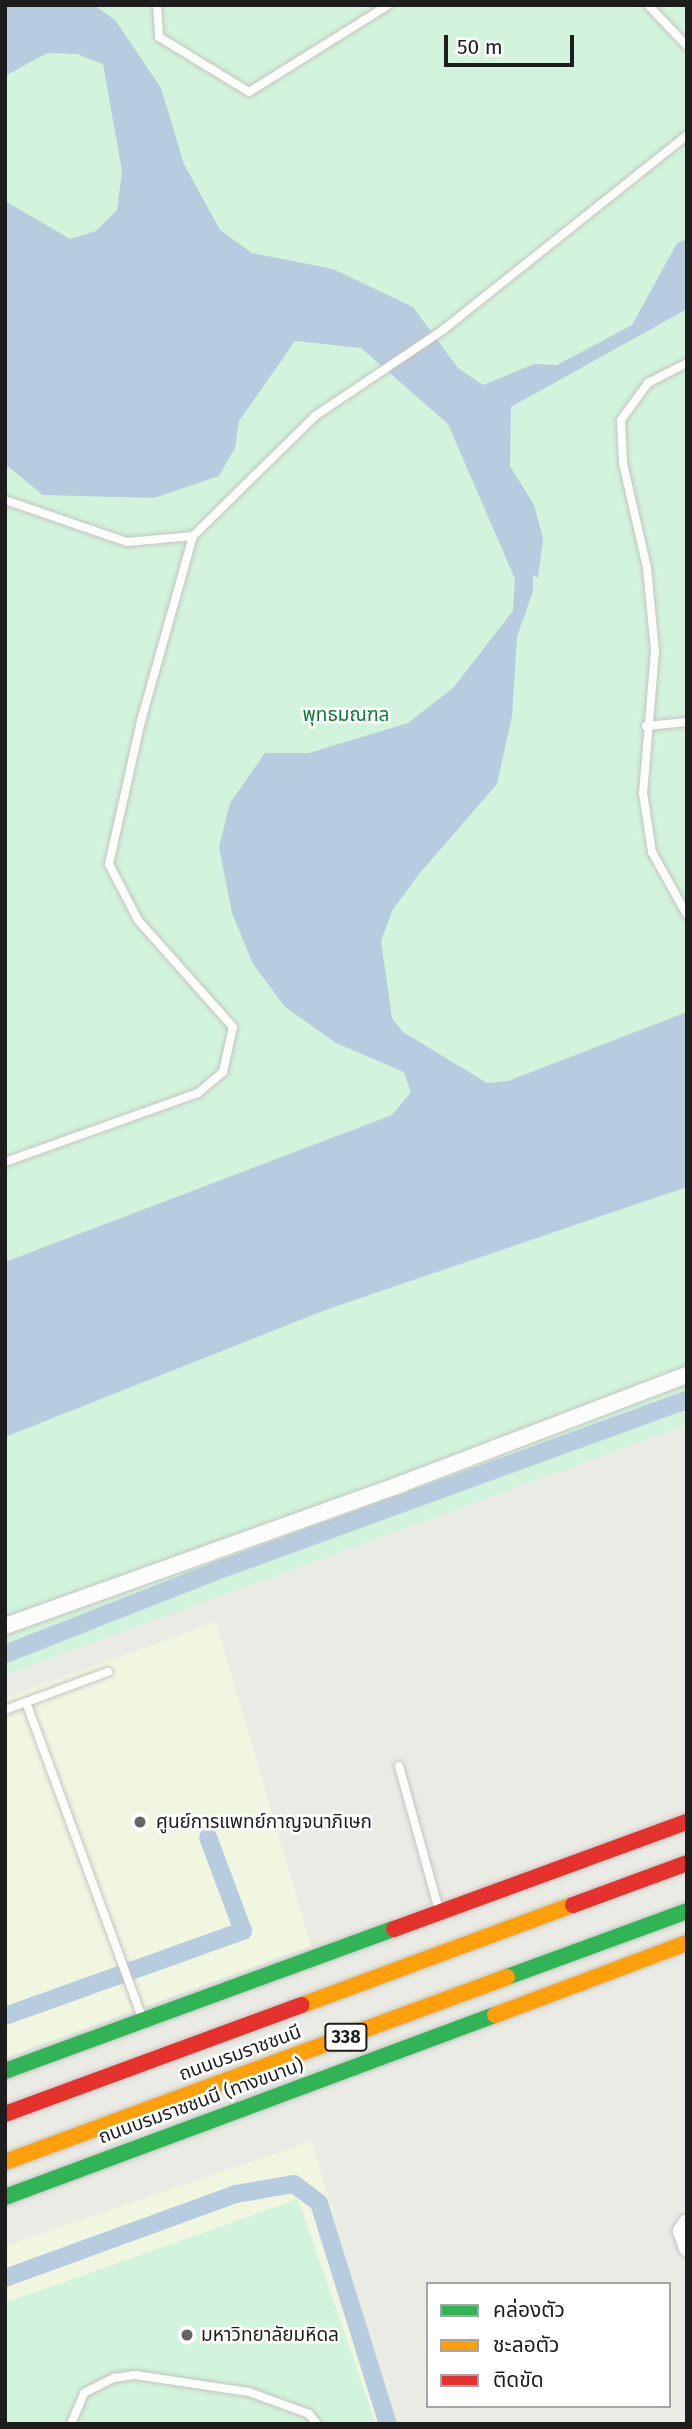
<!DOCTYPE html>
<html>
<head>
<meta charset="utf-8">
<style>
	body { margin:0 }
	#map { position:relative; width:692px; height:2429px; overflow:hidden; background:#ebebe5; font-family:"Fira Sans","Noto Sans Thai",sans-serif }
	div>[style] { position:absolute }
	.education>* { inset:0; background:#f0f6e0 }
	.park>* { inset:0; background:#d2f3dc }
	.water>* { inset:0; background:#b8ccdf }
	.canal>* { height:18px; margin:-9px; padding:0 9px; transform-origin:9px; border-radius:9px; background:#b8ccdf }
	.roads { filter:drop-shadow(0 0 2px #c4c4c1) drop-shadow(0 0 2px #c4c4c1) }
	.lane>* { height:8px; margin:-4px; padding:0 4px; transform-origin:4px; border-radius:4px; background:#fcfcfb }
	.street>* { height:16px; margin:-8px; padding:0 8px; transform-origin:8px; border-radius:8px; background:#fcfcfb }
	.fast>* { height:16px; margin:-8px; padding:0 8px; transform-origin:8px; border-radius:8px; background:#30b455 }
	.slow>* { height:16px; margin:-8px; padding:0 8px; transform-origin:8px; border-radius:8px; background:#ff9f0a }
	.jam>* { height:16px; margin:-8px; padding:0 8px; transform-origin:8px; border-radius:8px; background:#e5322d }
	.dots>* { width:19px; height:19px; translate:-50% -50%; box-sizing:border-box; border:4px solid #fff; border-radius:50% }
	span { translate:-50% -50%; white-space:nowrap; text-align:center; line-height:1.15; -webkit-text-stroke:5px #fff; paint-order:stroke }
	.shield-label span { padding:2px 5px; background:#fff; border:2px solid; border-radius:5px; -webkit-text-stroke-width:0 }
	.shield-label { font-size:18px; color:#1d1d1d; font-weight:700 }
	.park-label { font-size:19px; color:#097c34 }
	.poi-label { font-size:19px; color:#1d1d1d }
	.left { translate:0 -50%; text-align:left }
	.street-label { font-size:19px; color:#1d1d1d }
	.frame { position:absolute; inset:0; border:7px solid #1d1d1d; pointer-events:none }
	.legend { position:absolute; left:426px; top:2282px; width:245px; height:126px; box-sizing:border-box; background:#fff; border:2px solid #a5a5a5; margin:0; padding:9px 12px; list-style:none; font-size:21px; color:#1d1d1d }
	.legend li { display:flex; align-items:center; gap:14px; height:35px }
	.legend b { width:35px; border:2px solid #a5a5a5 }
	.scale { position:absolute; left:444px; top:35px; width:130px; height:32px; box-sizing:border-box; border:4px solid #1d1d1d; border-top:0; padding-left:9px; font-size:21px; line-height:24px; white-space:nowrap; color:#1d1d1d; -webkit-text-stroke:5px #fff; paint-order:stroke }
</style>
</head>
<body>
<div id="map">
	<div class="education">
		<i style="clip-path:polygon(216px 1622px,311px 1946px,5px 2058px,5px 1698px)"></i>
		<i style="clip-path:polygon(312px 2141px,394px 2424px,5px 2424px,5px 2246px)"></i>
	</div>
	<div class="park">
		<i style="clip-path:polygon(5px 5px,687px 5px,687px 1425px,5px 1675px)"></i>
		<i style="clip-path:polygon(298px 2199px,376px 2424px,5px 2424px,5px 2303px)"></i>
	</div>
	<div class="water">
		<i style="clip-path:polygon(5px 5px,94px 5px,115px 20px,161px 88px,184px 164px,220px 230px,252px 253px,333px 269px,413px 307px,458px 368px,483px 385px,534px 364px,557px 365px,632px 325px,677px 243px,687px 239px,687px 309px,511px 407px,510px 466px,534px 505px,543px 538px,538px 578px,533px 575px,533px 591px,517px 637px,512px 716px,497px 784px,419px 874px,392px 911px,381px 941px,392px 1018px,403px 1032px,487px 1083px,508px 1081px,687px 1012px,687px 1187px,328px 1309px,5px 1437px,5px 1262px,392px 1115px,411px 1092px,404px 1072px,336px 1043px,285px 1007px,253px 964px,232px 913px,219px 847px,230px 803px,265px 753px,309px 753px,408px 723px,453px 688px,513px 611px,515px 579px,448px 424px,361px 348px,295px 341px,239px 421px,235px 448px,219px 476px,154px 498px,43px 495px,5px 464px,5px 201px,70px 239px,96px 231px,117px 210px,122px 171px,103px 64px,77px 54px,47px 53px,5px 76px)"></i>
	</div>
	<div class="canal">
		<i style="left:5px;top:1654px;width:233px;rotate:-21.4deg"></i>
		<i style="left:222px;top:1569px;width:495px;rotate:-20deg"></i>
		<i style="left:5px;top:2016px;width:253px;rotate:-19.7deg"></i>
		<i style="left:243px;top:1931px;width:100px;rotate:-110.4deg"></i>
		<i style="left:5px;top:2278px;width:246px;rotate:-20deg"></i>
		<i style="left:236px;top:2194px;width:59px;rotate:-9.8deg"></i>
		<i style="left:294px;top:2184px;width:31px;rotate:37deg"></i>
		<i style="left:319px;top:2203px;width:232px;rotate:72.7deg"></i>
	</div>
	<div class="roads">
		<div class="lane">
			<i style="left:157px;top:5px;width:32px;rotate:86deg"></i>
			<i style="left:159px;top:37px;width:105px;rotate:31.4deg"></i>
			<i style="left:249px;top:92px;width:164px;rotate:-32deg"></i>
			<i style="left:648px;top:5px;width:57px;rotate:46.4deg"></i>
			<i style="left:687px;top:363px;width:44px;rotate:152.9deg"></i>
			<i style="left:648px;top:383px;width:46px;rotate:126.1deg"></i>
			<i style="left:621px;top:420px;width:43px;rotate:87.3deg"></i>
			<i style="left:623px;top:463px;width:108px;rotate:77.1deg"></i>
			<i style="left:647px;top:568px;width:83px;rotate:84.5deg"></i>
			<i style="left:655px;top:651px;width:143px;rotate:94.8deg"></i>
			<i style="left:643px;top:793px;width:60px;rotate:81.3deg"></i>
			<i style="left:652px;top:852px;width:72px;rotate:60.9deg"></i>
			<i style="left:5px;top:500px;width:129px;rotate:19deg"></i>
			<i style="left:127px;top:542px;width:66px;rotate:-5.2deg"></i>
			<i style="left:193px;top:536px;width:171px;rotate:-44.5deg"></i>
			<i style="left:315px;top:416px;width:154px;rotate:-33.9deg"></i>
			<i style="left:443px;top:330px;width:312px;rotate:-38.6deg"></i>
			<i style="left:646px;top:726px;width:41px;rotate:-5.6deg"></i>
			<i style="left:5px;top:1162px;width:205px;rotate:-19.7deg"></i>
			<i style="left:198px;top:1093px;width:33px;rotate:-40deg"></i>
			<i style="left:223px;top:1072px;width:46px;rotate:-77.5deg"></i>
			<i style="left:233px;top:1027px;width:143px;rotate:-131.6deg"></i>
			<i style="left:138px;top:920px;width:63px;rotate:-117.4deg"></i>
			<i style="left:109px;top:864px;width:147px;rotate:-77.4deg"></i>
			<i style="left:141px;top:721px;width:192px;rotate:-74.3deg"></i>
			<i style="left:26px;top:1702px;width:337px;rotate:69.8deg"></i>
			<i style="left:5px;top:1710px;width:110px;rotate:-20.3deg"></i>
			<i style="left:399px;top:1766px;width:149px;rotate:74.5deg"></i>
			<i style="left:71px;top:2424px;width:34px;rotate:-67deg"></i>
			<i style="left:84px;top:2393px;width:34px;rotate:-27deg"></i>
			<i style="left:114px;top:2378px;width:21px;rotate:-8deg"></i>
			<i style="left:135px;top:2375px;width:115px;rotate:8.5deg"></i>
			<i style="left:249px;top:2392px;width:64px;rotate:20.1deg"></i>
			<i style="left:309px;top:2414px;width:13px;rotate:51deg"></i>
		</div>
		<div class="street">
			<i style="left:5px;top:1626px;width:421px;rotate:-19.7deg"></i>
			<i style="left:401px;top:1484px;width:306px;rotate:-20.9deg"></i>
			<i style="left:687px;top:2222px;width:11px;rotate:124deg"></i>
			<i style="left:681px;top:2231px;width:18px;rotate:71deg"></i>
		</div>
		<div class="fast">
			<i style="left:507px;top:1977px;width:192px;rotate:-20.1deg"></i>
			<i style="left:5px;top:2071px;width:414px;rotate:-20.1deg"></i>
			<i style="left:5px;top:2197px;width:523px;rotate:-20.38deg"></i>
		</div>
		<div class="slow">
			<i style="left:302px;top:2005px;width:289px;rotate:-20.3deg"></i>
			<i style="left:495px;top:2015px;width:205px;rotate:-20.6deg"></i>
			<i style="left:5px;top:2162px;width:535px;rotate:-20.23deg"></i>
		</div>
		<div class="jam">
			<i style="left:573px;top:1905px;width:121px;rotate:-20.2deg"></i>
			<i style="left:394px;top:1929px;width:312px;rotate:-20.1deg"></i>
			<i style="left:5px;top:2114px;width:316px;rotate:-20.2deg"></i>
		</div>
	</div>
	<div class="dots">
		<i style="left:140px;top:1822px;background:#656563"></i>
		<i style="left:187px;top:2335px;background:#656563"></i>
	</div>
	<div class="shield-label">
		<span style="left:346px;top:2037px">338</span>
	</div>
	<div class="park-label">
		<span style="left:346px;top:715px">พุทธมณฑล</span>
	</div>
	<div class="poi-label">
		<span class="left" style="left:156px;top:1822px">ศูนย์การแพทย์กาญจนาภิเษก</span>
		<span class="left" style="left:201px;top:2335px">มหาวิทยาลัยมหิดล</span>
	</div>
	<div class="street-label">
		<span style="left:240px;top:2053px;rotate:-20deg">ถนนบรมราชชนนี</span>
		<span style="left:201px;top:2101px;rotate:-20deg">ถนนบรมราชชนนี (ทางขนาน)</span>
	</div>
	<div class="frame"></div>
	<ul class="legend">
	<li><b style="height:9px;background:#30b455"></b>คล่องตัว</li>
	<li><b style="height:9px;background:#ff9f0a"></b>ชะลอตัว</li>
	<li><b style="height:9px;background:#e5322d"></b>ติดขัด</li>
	</ul>
	<div class="scale">50 m</div>
</div>
</body>
</html>
